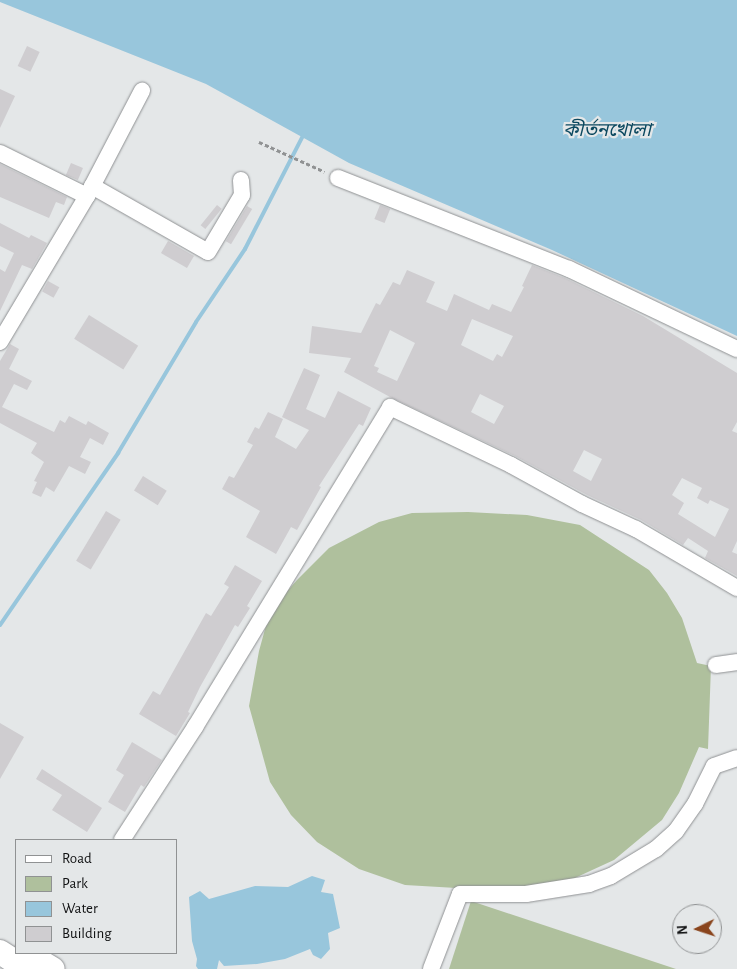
<!DOCTYPE html>
<html>
<head>
<meta charset="utf-8">
<style>
	body { margin:0 }
	#map { position:relative; width:737px; height:969px; overflow:hidden; background:#e4e7e8; font-family:"Alegreya Sans","Noto Sans Bengali",sans-serif }
	div>[style] { position:absolute }
	.green>* { inset:0; background:#afc09d }
	.water>* { inset:0; background:#98c6dc }
	.stream>* { height:4px; margin:-2px; padding:0 2px; transform-origin:2px; border-radius:2px; background:#98c6dc }
	.building>* { inset:0; background:#cfcdd0; transform-origin:0 0 }
	.path>* { height:2.5px; margin-top:-1.25px; transform-origin:0; background:repeating-linear-gradient(90deg,#909293 0 4px,transparent 0 6.5px) }
	.roads { filter:drop-shadow(0 0 1px #8f9193) drop-shadow(0 0 1px #8f9193) }
	.minor>* { height:16px; margin:-8px; padding:0 8px; transform-origin:8px; border-radius:8px; background:#fff }
	.highway>* { height:24px; margin:-12px; padding:0 12px; transform-origin:12px; border-radius:12px; background:#fff }
	span { translate:-50% -50%; white-space:nowrap; text-align:center; line-height:1.15; -webkit-text-stroke:4.5px #e4e7e8; paint-order:stroke }
	.water-label { font-size:19px; color:#0b485f; font-style:italic }
	.legend { position:absolute; left:15px; top:839px; width:162px; height:115px; box-sizing:border-box; background:#e4e7e8; border:1px solid #909293; margin:0; padding:6px 9px; list-style:none; font-size:15px; color:#111213 }
	.legend li { display:flex; align-items:center; gap:10px; height:25px }
	.legend b { width:25px; border:1px solid #909293 }
	.north { position:absolute; left:672px; top:904px; width:50px; height:50px; box-sizing:border-box; background:#e4e7e8; border:1px solid #909293; border-radius:50%; rotate:266deg; font-size:14px; font-weight:700; line-height:20px; text-align:center; color:#111213 }
	.north::after { content:''; display:block; margin:auto; width:18px; height:22px; background:#8a451d; clip-path:polygon(50% 0,100% 100%,50% 72%,0 100%) }
</style>
</head>
<body>
<div id="map">
	<div class="green">
		<i style="clip-path:polygon(468px 512px,527px 515px,580px 525px,649px 570px,667px 593px,682px 618px,697px 663px,711px 666px,708px 749px,699px 747px,679px 793px,662px 820px,614px 860px,564px 883px,508px 891px,405px 885px,359px 869px,317px 842px,291px 815px,270px 782px,249px 706px,259px 651px,270px 611px,297px 580px,329px 548px,379px 522px,412px 513px)"></i>
		<i style="clip-path:polygon(471px 901px,676px 969px,449px 969px)"></i>
	</div>
	<div class="water">
		<i style="clip-path:polygon(0 0,737px 0,737px 336px,552px 250px,349px 163px,206px 84px,0 2px)"></i>
		<i style="clip-path:polygon(312px 876px,325px 880px,321px 892px,333px 894px,340px 928px,328px 933px,330px 949px,321px 959px,313px 955px,310px 949px,285px 959px,257px 964px,224px 966px,219px 960px,217px 969px,198px 969px,196px 966px,197px 959px,192px 941px,189px 897px,200px 891px,209px 899px,255px 886px,288px 887px)"></i>
	</div>
	<div class="stream">
		<i style="left:0;top:625px;width:209px;rotate:-55.5deg"></i>
		<i style="left:118px;top:453px;width:152px;rotate:-59.2deg"></i>
		<i style="left:196px;top:322px;width:88px;rotate:-56.1deg"></i>
		<i style="left:245px;top:249px;width:131px;rotate:-62.9deg"></i>
	</div>
	<div class="building">
		<i style="left:27px;top:46px;width:14px;height:22px;rotate:25deg"></i>
		<i style="clip-path:polygon(0 89px,15px 96px,0 128px)"></i>
		<i style="left:71px;top:163px;width:13px;height:13px;rotate:23deg"></i>
		<i style="clip-path:polygon(0 164px,67px 197px,64px 205px,56px 202px,49px 218px,0 197px)"></i>
		<i style="left:217px;top:205px;width:6px;height:26px;rotate:39deg"></i>
		<i style="left:380px;top:205px;width:11px;height:15px;rotate:22deg"></i>
		<i style="left:247px;top:206px;width:6px;height:41px;rotate:31deg"></i>
		<i style="clip-path:polygon(0 223px,29px 238px,31px 235px,47px 243px,32px 269px,22px 265px,0 311px,0 269px,5px 272px,14px 253px,0 246px)"></i>
		<i style="left:168px;top:241px;width:30px;height:14px;rotate:30deg"></i>
		<i style="clip-path:polygon(evenodd,532px 265px,565px 278px,643px 316px,737px 373px,737px 422px,732px 431px,737px 433px,737px 541px,732px 552px,737px 554px,737px 576px,705px 558px,708px 551px,688px 538px,683px 545px,641px 520px,587px 495px,515px 456px,390px 397px,344px 372px,351px 358px,309px 353px,312px 326px,361px 333px,376px 303px,380px 305px,393px 282px,400px 285px,407px 270px,435px 282px,426px 302px,447px 311px,454px 294px,489px 310px,492px 304px,511px 312px,524px 287px,522px 286px,532px 265px,472px 319px,513px 336px,502px 357px,497px 354px,493px 361px,461px 345px,472px 319px,532px 265px,390px 330px,415px 343px,397px 381px,377px 372px,379px 368px,374px 366px,390px 330px,532px 265px,480px 394px,504px 406px,494px 424px,471px 412px,480px 394px,532px 265px,584px 450px,602px 459px,591px 481px,573px 471px,584px 450px,532px 265px,682px 478px,702px 488px,697px 498px,708px 504px,710px 500px,729px 509px,715px 537px,678px 514px,684px 503px,672px 495px,682px 478px)"></i>
		<i style="left:48px;top:281px;width:13px;height:12px;rotate:29deg"></i>
		<i style="left:89px;top:315px;width:58px;height:28px;rotate:32deg"></i>
		<i style="clip-path:polygon(10px 344px,19px 349px,9px 369px,32px 381px,27px 390px,14px 384px,2px 407px,54px 432px,60px 420px,65px 423px,69px 416px,86px 425px,88px 421px,109px 433px,103px 445px,90px 438px,80px 457px,91px 462px,85px 474px,69px 466px,54px 492px,46px 487px,41px 497px,32px 493px,37px 482px,34px 481px,44px 462px,31px 453px,37px 443px,0 423px,0 361px)"></i>
		<i style="clip-path:polygon(304px 368px,320px 375px,306px 409px,325px 418px,338px 391px,371px 408px,363px 426px,359px 424px,319px 486px,321px 487px,297px 530px,291px 527px,276px 554px,246px 537px,260px 511px,222px 489px,229px 476px,234px 478px,253px 445px,247px 442px,255px 427px,259px 429px,268px 412px,283px 419px,275px 437px,296px 449px,309px 430px,282px 417px)"></i>
		<i style="left:143px;top:476px;width:28px;height:17px;rotate:32deg"></i>
		<i style="left:106px;top:511px;width:17px;height:58px;rotate:31deg"></i>
		<i style="clip-path:polygon(235px 565px,262px 581px,247px 606px,250px 608px,238px 627px,235px 625px,200px 687px,188px 712px,190px 713px,176px 736px,139px 714px,153px 691px,160px 695px,206px 613px,211px 616px,229px 587px,224px 584px)"></i>
		<i style="clip-path:polygon(0 723px,24px 737px,0 779px)"></i>
		<i style="clip-path:polygon(132px 742px,162px 760px,144px 787px,141px 785px,125px 812px,108px 802px,124px 775px,116px 770px)"></i>
		<i style="clip-path:polygon(42px 769px,102px 808px,87px 832px,52px 810px,62px 795px,36px 779px)"></i>
	</div>
	<div class="path">
		<i style="left:259px;top:142px;width:72px;rotate:24.4deg"></i>
	</div>
	<div class="roads">
		<div class="minor">
			<i style="left:0;top:153px;width:97px;rotate:26.3deg"></i>
			<i style="left:87px;top:196px;width:170px;rotate:120.8deg"></i>
			<i style="left:338px;top:178px;width:248px;rotate:21.5deg"></i>
			<i style="left:569px;top:269px;width:186px;rotate:25.5deg"></i>
			<i style="left:92px;top:186px;width:133px;rotate:29.6deg"></i>
			<i style="left:208px;top:252px;width:66px;rotate:-59.2deg"></i>
			<i style="left:242px;top:195px;width:15px;rotate:-94deg"></i>
			<i style="left:87px;top:196px;width:119px;rotate:-62.4deg"></i>
			<i style="left:716px;top:665px;width:21px;rotate:-8deg"></i>
			<i style="left:122px;top:840px;width:135px;rotate:-57.1deg"></i>
			<i style="left:195px;top:727px;width:375px;rotate:-58.6deg"></i>
			<i style="left:390px;top:407px;width:134px;rotate:25.6deg"></i>
			<i style="left:511px;top:465px;width:81px;rotate:28.8deg"></i>
			<i style="left:582px;top:504px;width:60px;rotate:24.8deg"></i>
			<i style="left:636px;top:529px;width:117px;rotate:30.3deg"></i>
			<i style="left:431px;top:969px;width:80px;rotate:-68.9deg"></i>
			<i style="left:460px;top:894px;width:66px"></i>
			<i style="left:526px;top:894px;width:64px;rotate:-9deg"></i>
			<i style="left:589px;top:884px;width:23px;rotate:-20deg"></i>
			<i style="left:611px;top:876px;width:52px;rotate:-31deg"></i>
			<i style="left:656px;top:849px;width:27px;rotate:-42deg"></i>
			<i style="left:676px;top:831px;width:33px;rotate:-55deg"></i>
			<i style="left:695px;top:804px;width:42px;rotate:-63.4deg"></i>
			<i style="left:714px;top:766px;width:24px;rotate:-19deg"></i>
		</div>
		<div class="highway">
			<i style="left:0;top:952px;width:31px;rotate:33deg"></i>
			<i style="left:26px;top:953px;width:31px;rotate:31deg"></i>
		</div>
	</div>
	<div class="water-label">
		<span style="left:607px;top:131px">কীর্তনখোলা</span>
	</div>
	<ul class="legend">
	<li><b style="height:6px;background:#fff"></b>Road</li>
	<li><b style="height:14px;background:#afc09d"></b>Park</li>
	<li><b style="height:14px;background:#98c6dc"></b>Water</li>
	<li><b style="height:14px;background:#cfcdd0"></b>Building</li>
	</ul>
	<div class="north">N</div>
</div>
</body>
</html>
